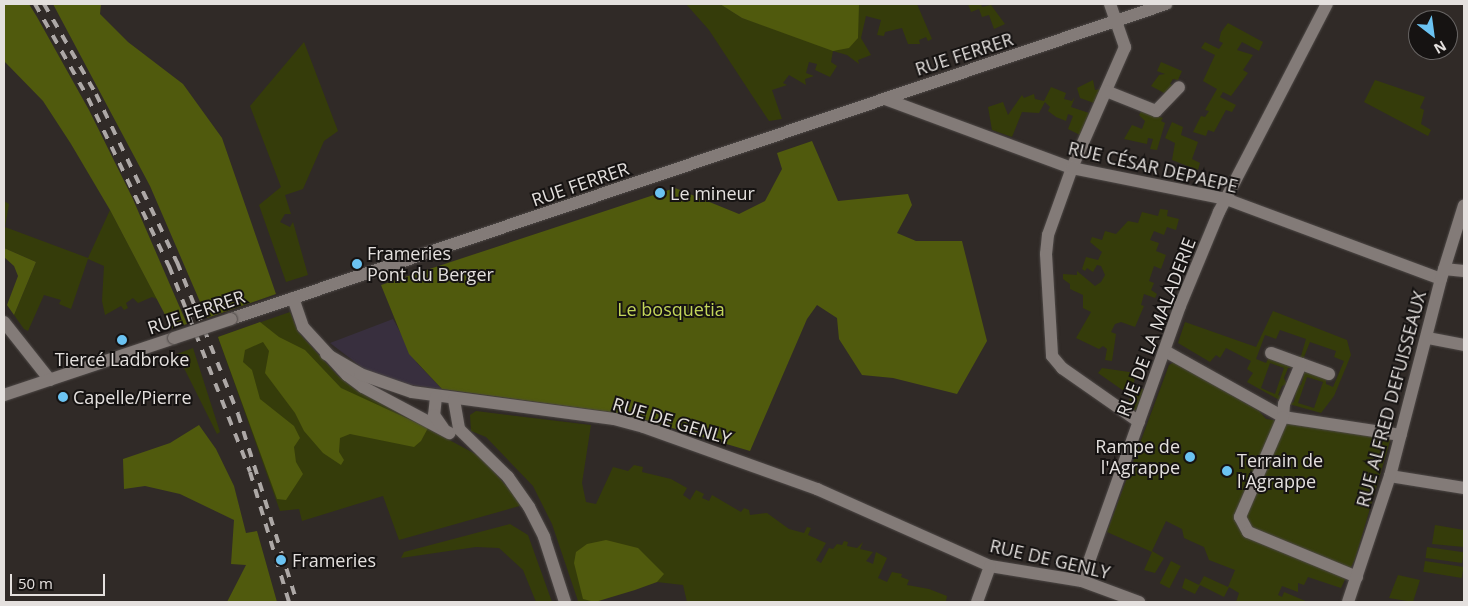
<!DOCTYPE html>
<html>
<head>
<meta charset="utf-8">
<style>
	body { margin:0 }
	#map { position:relative; width:1468px; height:606px; overflow:hidden; background:#302a27; font-family:"Open Sans",sans-serif }
	div>[style] { position:absolute }
	.commercial>* { inset:0; background:#382f3e }
	.green>* { inset:0; background:#353c0a; transform-origin:0 0 }
	.forest>* { inset:0; background:#505a0d }
	.roads { filter:drop-shadow(0 0 1px #4d4846) drop-shadow(0 0 1px #4d4846) }
	.minor>* { height:12px; margin:-6px; padding:0 6px; transform-origin:6px; border-radius:6px; background:#837b78 }
	.secondary>* { height:12px; margin:-6px; padding:0 6px; transform-origin:6px; border-radius:6px; background:#837b78 }
	.rail>* { height:4px; margin-top:-2px; transform-origin:0; background:repeating-linear-gradient(90deg,#ada8a6 0 9px,transparent 0 18px) }
	.bridges { filter:drop-shadow(0 0 1px #4d4846) drop-shadow(0 0 1px #4d4846) }
	.secondary-bridge>* { height:12px; margin:-6px; padding:0 6px; transform-origin:6px; border-radius:6px; background:#837b78 }
	.dots>* { width:14px; height:14px; translate:-50% -50%; box-sizing:border-box; border:2px solid #161312; border-radius:50% }
	span { translate:-50% -50%; white-space:nowrap; text-align:center; line-height:1.15; -webkit-text-stroke:4px #161312; paint-order:stroke }
	.street-label { font-size:18px; color:#e4e0de }
	.poi-label { font-size:18px; color:#e4e0de }
	.left { translate:0 -50%; text-align:left }
	.right { translate:-100% -50%; text-align:right }
	.park-label { font-size:18px; color:#c3d65a }
	.frame { position:absolute; inset:0; border:5px solid #e4e0de; pointer-events:none }
	.north { position:absolute; left:1408px; top:10px; width:50px; height:50px; box-sizing:border-box; background:#161312; border:1px solid #686564; border-radius:50%; rotate:150deg; font-size:14px; font-weight:700; line-height:20px; text-align:center; color:#e4e0de }
	.north::after { content:''; display:block; margin:auto; width:18px; height:22px; background:#6bc3f2; clip-path:polygon(50% 0,100% 100%,50% 72%,0 100%) }
	.scale { position:absolute; left:10px; top:574px; width:95px; height:22px; box-sizing:border-box; border:2px solid #e4e0de; border-top:0; padding-left:6px; font-size:15px; line-height:18px; white-space:nowrap; color:#e4e0de; -webkit-text-stroke:4px #161312; paint-order:stroke }
</style>
</head>
<body>
<div id="map">
	<div class="commercial">
		<i style="clip-path:polygon(393px 319px,417px 363px,442px 389px,396px 383px,372px 375px,330px 343px)"></i>
	</div>
	<div class="green">
		<i style="clip-path:polygon(686px 4px,720px 4px,742px 18px,806px 40px,849px 4px,917px 4px,932px 39px,928px 41px,926px 37px,919px 40px,920px 44px,908px 44px,902px 28px,885px 32px,884px 36px,877px 35px,881px 20px,866px 16px,861px 38px,871px 55px,858px 60px,859px 64px,847px 55px,833px 51px,831px 62px,837px 66px,830px 77px,815px 70px,817px 64px,809px 62px,806px 73px,814px 76px,805px 79px,806px 85px,789px 75px,783px 83px,787px 85px,772px 90px,782px 119px,769px 121px,709px 30px)"></i>
		<i style="clip-path:polygon(968px 4px,981px 4px,982px 7px,991px 5px,1005px 24px,994px 29px,989px 15px,982px 17px,979px 9px,971px 12px)"></i>
		<i style="clip-path:polygon(1228px 23px,1263px 42px,1259px 51px,1242px 42px,1237px 50px,1253px 55px,1243px 70px,1248px 73px,1231px 96px,1223px 92px,1220px 97px,1236px 105px,1232px 112px,1226px 110px,1214px 132px,1208px 130px,1206px 136px,1193px 132px,1201px 116px,1205px 117px,1209px 111px,1205px 110px,1217px 89px,1203px 81px,1215px 55px,1201px 48px,1205px 42px,1219px 49px,1223px 43px,1219px 41px,1221px 32px)"></i>
		<i style="clip-path:polygon(304px 42px,338px 131px,324px 141px,303px 189px,285px 195px,291px 214px,285px 214px,280px 222px,290px 227px,293px 222px,308px 275px,286px 282px,259px 205px,281px 187px,250px 106px)"></i>
		<i style="clip-path:polygon(1161px 62px,1182px 71px,1178px 80px,1173px 79px,1170px 84px,1175px 86px,1166px 94px,1151px 86px,1159px 75px,1165px 74px,1157px 71px)"></i>
		<i style="clip-path:polygon(1093px 80px,1095px 90px,1100px 89px,1094px 103px,1080px 98px,1077px 88px)"></i>
		<i style="clip-path:polygon(1375px 80px,1425px 97px,1420px 108px,1424px 110px,1421px 124px,1431px 130px,1428px 136px,1364px 102px)"></i>
		<i style="clip-path:polygon(1051px 87px,1066px 93px,1064px 99px,1072px 101px,1075px 97px,1071px 107px,1089px 113px,1080px 135px,1068px 129px,1073px 116px,1068px 114px,1066px 121px,1056px 117px,1048px 111px,1050px 107px,1045px 102px,1039px 113px,1022px 112px,1012px 137px,992px 130px,988px 107px,1003px 102px,1008px 115px,1022px 95px,1024px 98px,1034px 94px,1035px 99px,1044px 101px)"></i>
		<i style="clip-path:polygon(1142px 110px,1163px 118px,1161px 121px,1165px 123px,1157px 150px,1150px 149px,1153px 139px,1148px 138px,1147px 144px,1124px 139px,1132px 125px,1142px 129px,1145px 121px,1139px 115px)"></i>
		<i style="clip-path:polygon(1172px 122px,1183px 127px,1181px 135px,1198px 142px,1192px 159px,1200px 163px,1198px 170px,1172px 160px,1175px 143px,1165px 138px)"></i>
		<i style="clip-path:polygon(4px 201px,9px 204px,5px 227px,88px 258px,110px 210px,157px 299px,152px 297px,138px 303px,133px 298px,126px 303px,128px 308px,124px 310px,121px 306px,105px 315px,102px 301px,104px 266px,88px 259px,71px 309px,59px 304px,61px 300px,44px 295px,28px 331px,24px 329px,14px 315px,36px 262px,4px 248px)"></i>
		<i style="clip-path:polygon(1160px 209px,1168px 210px,1167px 216px,1179px 219px,1176px 230px,1167px 227px,1164px 235px,1154px 231px,1150px 240px,1159px 243px,1156px 251px,1166px 255px,1161px 269px,1154px 266px,1149px 281px,1154px 283px,1151px 290px,1157px 294px,1155px 298px,1144px 294px,1141px 305px,1144px 306px,1135px 327px,1121px 322px,1115px 324px,1111px 332px,1116px 334px,1112px 361px,1105px 360px,1107px 349px,1103px 346px,1099px 349px,1076px 338px,1091px 312px,1083px 308px,1083px 295px,1070px 289px,1070px 284px,1063px 279px,1063px 274px,1077px 275px,1077px 271px,1095px 286px,1101px 282px,1105px 275px,1101px 266px,1097px 265px,1093px 272px,1087px 268px,1085px 271px,1082px 269px,1086px 257px,1098px 260px,1102px 252px,1090px 242px,1092px 237px,1102px 240px,1105px 231px,1116px 234px,1128px 221px,1138px 223px,1142px 212px,1158px 216px)"></i>
		<i style="clip-path:polygon(evenodd,1273px 311px,1347px 340px,1351px 355px,1334px 396px,1321px 413px,1289px 404px,1294px 402px,1297px 384px,1301px 385px,1304px 375px,1300px 373px,1305px 371px,1326px 379px,1326px 384px,1333px 387px,1344px 361px,1334px 357px,1336px 351px,1310px 342px,1304px 357px,1306px 361px,1296px 357px,1301px 356px,1306px 339px,1280px 330px,1276px 339px,1265px 335px,1256px 359px,1266px 363px,1269px 357px,1292px 368px,1288px 368px,1284px 378px,1287px 384px,1282px 386px,1278px 395px,1282px 396px,1281px 401px,1247px 382px,1253px 373px,1247px 369px,1251px 361px,1226px 348px,1220px 358px,1216px 355px,1210px 362px,1178px 343px,1185px 322px,1256px 347px,1273px 311px,1270px 363px,1284px 368px,1275px 394px,1261px 388px,1270px 363px,1273px 311px,1307px 377px,1323px 382px,1314px 408px,1298px 403px,1307px 377px)"></i>
		<i style="clip-path:polygon(290px 312px,298px 332px,337px 375px,356px 390px,481px 457px,523px 505px,399px 540px,383px 496px,302px 521px,299px 509px,280px 511px,218px 337px)"></i>
		<i style="clip-path:polygon(193px 348px,220px 432px,217px 434px,177px 354px)"></i>
		<i style="clip-path:polygon(1174px 362px,1259px 411px,1266px 419px,1391px 438px,1355px 559px,1341px 588px,1308px 577px,1304px 585px,1298px 583px,1298px 592px,1282px 586px,1278px 595px,1282px 597px,1284px 592px,1308px 602px,1236px 602px,1239px 593px,1229px 587px,1224px 597px,1200px 585px,1195px 594px,1182px 588px,1185px 578px,1199px 585px,1204px 576px,1228px 587px,1235px 570px,1209px 560px,1204px 547px,1184px 538px,1182px 529px,1166px 521px,1152px 551px,1164px 558px,1155px 573px,1144px 570px,1152px 552px,1107px 532px,1169px 365px)"></i>
		<i style="clip-path:polygon(1102px 368px,1136px 373px,1133px 387px,1143px 389px,1144px 393px,1136px 411px,1126px 406px,1131px 396px,1098px 373px)"></i>
		<i style="clip-path:polygon(476px 411px,591px 425px,582px 483px,586px 502px,596px 504px,613px 467px,628px 471px,634px 465px,643px 467px,642px 472px,671px 479px,687px 488px,683px 495px,690px 500px,696px 490px,704px 494px,702px 498px,709px 501px,712px 495px,741px 512px,744px 508px,749px 510px,750px 515px,767px 513px,789px 529px,804px 533px,807px 527px,811px 528px,808px 535px,826px 543px,816px 560px,821px 563px,829px 548px,833px 549px,837px 544px,842px 545px,844px 541px,848px 542px,847px 546px,857px 548px,863px 542px,860px 549px,873px 552px,866px 561px,873px 564px,876px 552px,887px 558px,878px 578px,887px 582px,892px 572px,902px 574px,901px 577px,909px 580px,907px 585px,929px 589px,947px 596px,946px 601px,687px 602px,683px 585px,657px 582px,595px 602px,578px 601px,552px 524px,533px 486px,486px 437px,471px 431px,470px 415px)"></i>
		<i style="clip-path:polygon(510px 524px,528px 535px,552px 602px,536px 602px,523px 570px,499px 548px,476px 547px,401px 558px,404px 552px)"></i>
		<i style="clip-path:polygon(1435px 525px,1464px 530px,1464px 547px,1432px 544px)"></i>
		<i style="left:1427px;top:547px;width:37px;height:11px;rotate:8deg"></i>
		<i style="left:1171px;top:561px;width:11px;height:25px;rotate:27deg"></i>
		<i style="left:1425px;top:561px;width:39px;height:11px;rotate:9deg"></i>
		<i style="clip-path:polygon(1398px 575px,1420px 580px,1413px 602px,1389px 598px)"></i>
	</div>
	<div class="forest">
		<i style="clip-path:polygon(4px 4px,29px 4px,37px 17px,89px 110px,132px 197px,187px 324px,172px 328px,110px 210px,71px 144px,43px 101px,4px 61px)"></i>
		<i style="clip-path:polygon(53px 4px,101px 4px,100px 14px,128px 42px,183px 84px,222px 138px,276px 294px,207px 318px,150px 186px)"></i>
		<i style="clip-path:polygon(720px 4px,859px 4px,858px 38px,849px 48px,833px 51px,742px 18px)"></i>
		<i style="clip-path:polygon(812px 141px,838px 201px,908px 194px,912px 205px,897px 233px,916px 241px,962px 241px,987px 341px,957px 394px,893px 378px,862px 375px,839px 339px,837px 318px,817px 305px,807px 319px,750px 451px,625px 414px,442px 389px,409px 354px,381px 285px,675px 188px,739px 214px,765px 201px,782px 169px,777px 153px)"></i>
		<i style="clip-path:polygon(4px 248px,36px 262px,14px 315px,7px 305px,18px 276px,14px 266px,4px 257px)"></i>
		<i style="clip-path:polygon(260px 322px,279px 337px,305px 350px,341px 388px,428px 428px,421px 441px,414px 447px,350px 434px,340px 438px,339px 452px,344px 460px,341px 465px,323px 453px,304px 431px,295px 413px,265px 373px,269px 351px,263px 342px,245px 350px,243px 362px,252px 370px,260px 399px,294px 426px,300px 438px,294px 447px,296px 462px,303px 474px,286px 500px,277px 499px,218px 337px)"></i>
		<i style="clip-path:polygon(199px 425px,216px 449px,234px 486px,246px 533px,257px 531px,277px 602px,227px 602px,246px 565px,231px 564px,234px 520px,180px 494px,145px 486px,124px 489px,123px 459px,170px 443px)"></i>
		<i style="clip-path:polygon(606px 540px,638px 548px,664px 574px,657px 582px,635px 590px,595px 602px,583px 599px,574px 563px,576px 552px,587px 544px)"></i>
	</div>
	<div class="roads">
		<div class="minor">
			<i style="left:1110px;top:4px;width:46px;rotate:70.8deg"></i>
			<i style="left:1125px;top:47px;width:132px;rotate:113.7deg"></i>
			<i style="left:1072px;top:168px;width:71px;rotate:109.7deg"></i>
			<i style="left:1048px;top:235px;width:19px;rotate:96deg"></i>
			<i style="left:1046px;top:254px;width:102px;rotate:86.6deg"></i>
			<i style="left:1052px;top:356px;width:16px;rotate:50deg"></i>
			<i style="left:1062px;top:368px;width:94px;rotate:35deg"></i>
			<i style="left:1106px;top:91px;width:54px;rotate:21.8deg"></i>
			<i style="left:1156px;top:111px;width:33px;rotate:-46deg"></i>
			<i style="left:885px;top:99px;width:199px;rotate:20.3deg"></i>
			<i style="left:1072px;top:168px;width:157px;rotate:11.4deg"></i>
			<i style="left:1226px;top:199px;width:229px;rotate:20.4deg"></i>
			<i style="left:1444px;top:269px;width:20px;rotate:6deg"></i>
			<i style="left:293px;top:298px;width:31px;rotate:71deg"></i>
			<i style="left:303px;top:327px;width:65px;rotate:47.5deg"></i>
			<i style="left:347px;top:375px;width:20px;rotate:37deg"></i>
			<i style="left:363px;top:387px;width:98px;rotate:28.1deg"></i>
			<i style="left:4px;top:322px;width:74px;rotate:51.6deg"></i>
			<i style="left:1428px;top:338px;width:37px;rotate:11deg"></i>
			<i style="left:1165px;top:351px;width:135px;rotate:29.2deg"></i>
			<i style="left:1283px;top:417px;width:119px;rotate:8.7deg"></i>
			<i style="left:1271px;top:353px;width:32px;rotate:20deg"></i>
			<i style="left:326px;top:354px;width:39px;rotate:30deg"></i>
			<i style="left:360px;top:374px;width:55px;rotate:19.1deg"></i>
			<i style="left:412px;top:392px;width:204px;rotate:7.6deg"></i>
			<i style="left:614px;top:419px;width:31px;rotate:15deg"></i>
			<i style="left:644px;top:427px;width:184px;rotate:19.7deg"></i>
			<i style="left:817px;top:489px;width:189px;rotate:24deg"></i>
			<i style="left:990px;top:566px;width:93px;rotate:9.3deg"></i>
			<i style="left:1082px;top:581px;width:61px;rotate:20.2deg"></i>
			<i style="left:1329px;top:374px;width:30px;rotate:-160deg"></i>
			<i style="left:1301px;top:364px;width:43px;rotate:113deg"></i>
			<i style="left:1284px;top:404px;width:13px;rotate:94deg"></i>
			<i style="left:1283px;top:417px;width:109px;rotate:113.3deg"></i>
			<i style="left:1240px;top:517px;width:17px;rotate:62deg"></i>
			<i style="left:1248px;top:532px;width:118px;rotate:22.4deg"></i>
			<i style="left:436px;top:397px;width:18px;rotate:96deg"></i>
			<i style="left:434px;top:415px;width:16px;rotate:55deg"></i>
			<i style="left:454px;top:400px;width:29px;rotate:80deg"></i>
			<i style="left:459px;top:429px;width:69px;rotate:44.4deg"></i>
			<i style="left:508px;top:477px;width:37px;rotate:55deg"></i>
			<i style="left:529px;top:507px;width:34px;rotate:63deg"></i>
			<i style="left:544px;top:537px;width:68px;rotate:72.1deg"></i>
			<i style="left:1390px;top:476px;width:75px;rotate:9.2deg"></i>
			<i style="left:1082px;top:581px;width:292px;rotate:-70.4deg"></i>
			<i style="left:1180px;top:306px;width:102px;rotate:-67.5deg"></i>
			<i style="left:1219px;top:212px;width:234px;rotate:-62.6deg"></i>
			<i style="left:977px;top:602px;width:38px;rotate:-70deg"></i>
			<i style="left:1348px;top:602px;width:133px;rotate:-71.6deg"></i>
			<i style="left:1390px;top:476px;width:203px;rotate:-75.5deg"></i>
			<i style="left:1441px;top:279px;width:77px;rotate:-72.7deg"></i>
		</div>
		<div class="secondary">
			<i style="left:231px;top:319px;width:987px;rotate:-18.62deg"></i>
			<i style="left:4px;top:395px;width:179px;rotate:-18.5deg"></i>
		</div>
	</div>
	<div class="rail">
		<i style="left:35px;top:4px;width:108px;rotate:60.6deg"></i>
		<i style="left:88px;top:98px;width:187px;rotate:64.3deg"></i>
		<i style="left:169px;top:266px;width:221px;rotate:68.5deg"></i>
		<i style="left:250px;top:472px;width:136px;rotate:73.3deg"></i>
		<i style="left:44px;top:4px;width:104px;rotate:60deg"></i>
		<i style="left:96px;top:94px;width:187px;rotate:64.3deg"></i>
		<i style="left:177px;top:262px;width:164px;rotate:68.1deg"></i>
		<i style="left:238px;top:414px;width:197px;rotate:72.6deg"></i>
	</div>
	<div class="bridges">
		<div class="secondary-bridge">
			<i style="left:174px;top:338px;width:60px;rotate:-18.4deg"></i>
		</div>
	</div>
	<div class="dots">
		<i style="left:660px;top:193px;background:#6bc3f2"></i>
		<i style="left:357px;top:264px;background:#6bc3f2"></i>
		<i style="left:122px;top:340px;background:#6bc3f2"></i>
		<i style="left:63px;top:397px;background:#6bc3f2"></i>
		<i style="left:1190px;top:457px;background:#6bc3f2"></i>
		<i style="left:1227px;top:471px;background:#6bc3f2"></i>
		<i style="left:281px;top:560px;background:#6bc3f2"></i>
	</div>
	<div class="street-label">
		<span style="left:964px;top:54px;rotate:-18deg">RUE FERRER</span>
		<span style="left:1153px;top:167px;rotate:13deg">RUE CÉSAR DEPAEPE</span>
		<span style="left:580px;top:184px;rotate:-19deg">RUE FERRER</span>
		<span style="left:196px;top:312px;rotate:-19deg">RUE FERRER</span>
		<span style="left:1156px;top:327px;rotate:-69deg">RUE DE LA MALADERIE</span>
		<span style="left:1391px;top:399px;rotate:-75deg">RUE ALFRED DEFUISSEAUX</span>
		<span style="left:672px;top:421px;rotate:17deg">RUE DE GENLY</span>
		<span style="left:1050px;top:559px;rotate:13deg">RUE DE GENLY</span>
	</div>
	<div class="poi-label">
		<span class="left" style="left:670px;top:193px">Le mineur</span>
		<span class="left" style="left:367px;top:264px">Frameries<br>Pont du Berger</span>
		<span style="left:122px;top:359px">Tiercé Ladbroke</span>
		<span class="left" style="left:73px;top:397px">Capelle/Pierre</span>
		<span class="right" style="left:1180px;top:457px">Rampe de<br>l'Agrappe</span>
		<span class="left" style="left:1237px;top:471px">Terrain de<br>l'Agrappe</span>
		<span class="left" style="left:292px;top:560px">Frameries</span>
	</div>
	<div class="park-label">
		<span style="left:671px;top:309px">Le bosquetia</span>
	</div>
	<div class="frame"></div>
	<div class="north">N</div>
	<div class="scale">50 m</div>
</div>
</body>
</html>
